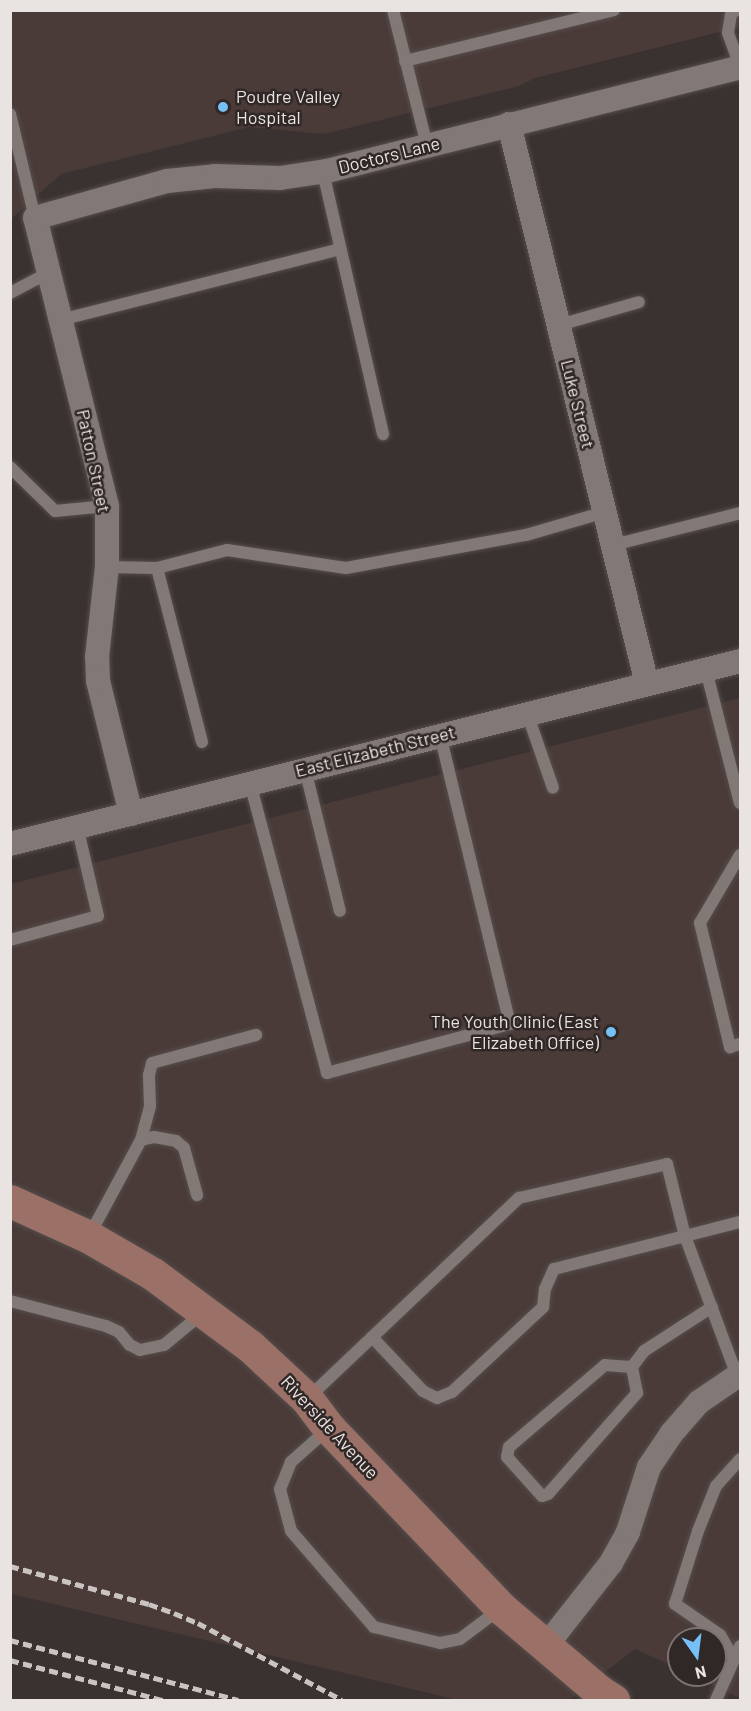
<!DOCTYPE html>
<html>
<head>
<meta charset="utf-8">
<style>
	body { margin:0 }
	#map { position:relative; width:751px; height:1711px; overflow:hidden; background:#3a3230; font-family:Barlow,sans-serif }
	div>[style] { position:absolute }
	.built>* { inset:0; background:#4a3b38 }
	.roads { filter:drop-shadow(0 0 2px #554e4d) drop-shadow(0 0 2px #554e4d) }
	.service>* { height:12px; margin:-6px; padding:0 6px; transform-origin:6px; border-radius:6px; background:#827876 }
	.minor>* { height:24px; margin:-12px; padding:0 12px; transform-origin:12px; border-radius:12px; background:#827876 }
	.secondary>* { height:33px; margin:-16.5px; padding:0 16.5px; transform-origin:16.5px; border-radius:16.5px; background:#9b7067 }
	.rail>* { height:4.5px; margin-top:-2.25px; transform-origin:0; background:repeating-linear-gradient(90deg,#c9c3c1 0 9px,transparent 0 13.5px) }
	.dots>* { width:16px; height:16px; translate:-50% -50%; box-sizing:border-box; border:3px solid #302826; border-radius:50% }
	span { translate:-50% -50%; white-space:nowrap; text-align:center; line-height:1.15; -webkit-text-stroke:5px #302826; paint-order:stroke }
	.poi-label { font-size:18px; color:#e9e3e2 }
	.left { translate:0 -50%; text-align:left }
	.right { translate:-100% -50%; text-align:right }
	.street-label { font-size:18px; color:#e9e3e2 }
	.frame { position:absolute; inset:0; border:12px solid #e9e3e2; pointer-events:none }
	.north { position:absolute; left:667px; top:1627px; width:60px; height:60px; box-sizing:border-box; background:#302826; border:2px solid #7a7371; border-radius:50%; rotate:166deg; font-size:16px; font-weight:700; line-height:24px; text-align:center; color:#e9e3e2 }
	.north::after { content:''; display:block; margin:auto; width:21px; height:27px; background:#76c0f7; clip-path:polygon(50% 0,100% 100%,50% 72%,0 100%) }
</style>
</head>
<body>
<div id="map">
	<div class="built">
		<i style="clip-path:polygon(11px 11px,740px 11px,740px 27px,535px 78px,519px 86px,324px 134px,249px 127px,61px 174px,11px 219px)"></i>
		<i style="clip-path:polygon(740px 698px,740px 1698px,691px 1675px,715px 1675px,715px 1639px,679px 1639px,679px 1669px,635px 1649px,569px 1700px,458px 1700px,11px 1594px,11px 884px)"></i>
	</div>
	<div class="roads">
		<div class="service">
			<i style="left:393px;top:10px;width:139px;rotate:75.9deg"></i>
			<i style="left:736px;top:10px;width:6px;rotate:141deg"></i>
			<i style="left:731px;top:14px;width:19px;rotate:99deg"></i>
			<i style="left:728px;top:33px;width:35px;rotate:70deg"></i>
			<i style="left:405px;top:61px;width:215px;rotate:-13.7deg"></i>
			<i style="left:10px;top:114px;width:107px;rotate:76.5deg"></i>
			<i style="left:323px;top:172px;width:269px;rotate:77.1deg"></i>
			<i style="left:10px;top:293px;width:43px;rotate:-27.8deg"></i>
			<i style="left:60px;top:320px;width:289px;rotate:-14.2deg"></i>
			<i style="left:559px;top:325px;width:83px;rotate:-16deg"></i>
			<i style="left:10px;top:467px;width:63px;rotate:44.4deg"></i>
			<i style="left:55px;top:511px;width:52px;rotate:-5.5deg"></i>
			<i style="left:613px;top:545px;width:131px;rotate:-14.1deg"></i>
			<i style="left:107px;top:567px;width:50px;rotate:1.1deg"></i>
			<i style="left:706px;top:670px;width:137px;rotate:75.7deg"></i>
			<i style="left:527px;top:713px;width:79px;rotate:70.9deg"></i>
			<i style="left:202px;top:742px;width:180px;rotate:-104.5deg"></i>
			<i style="left:157px;top:568px;width:72px;rotate:-14.4deg"></i>
			<i style="left:227px;top:550px;width:120px;rotate:8.6deg"></i>
			<i style="left:346px;top:568px;width:183px;rotate:-10.4deg"></i>
			<i style="left:526px;top:535px;width:82px;rotate:-16.2deg"></i>
			<i style="left:305px;top:769px;width:146px;rotate:76.2deg"></i>
			<i style="left:250px;top:783px;width:300px;rotate:75.1deg"></i>
			<i style="left:327px;top:1073px;width:189px;rotate:-15deg"></i>
			<i style="left:510px;top:1024px;width:297px;rotate:-103.6deg"></i>
			<i style="left:740px;top:855px;width:79px;rotate:120.5deg"></i>
			<i style="left:700px;top:923px;width:128px;rotate:76.4deg"></i>
			<i style="left:730px;top:1047px;width:10px;rotate:-17deg"></i>
			<i style="left:10px;top:940px;width:91px;rotate:-15.3deg"></i>
			<i style="left:98px;top:916px;width:92px;rotate:-103.1deg"></i>
			<i style="left:141px;top:1140px;width:35px;rotate:-75deg"></i>
			<i style="left:150px;top:1106px;width:31px;rotate:-92deg"></i>
			<i style="left:149px;top:1075px;width:12px;rotate:-76deg"></i>
			<i style="left:152px;top:1063px;width:108px;rotate:-15.1deg"></i>
			<i style="left:89px;top:1236px;width:109px;rotate:-61.6deg"></i>
			<i style="left:141px;top:1140px;width:13px;rotate:-13deg"></i>
			<i style="left:154px;top:1137px;width:22px;rotate:10deg"></i>
			<i style="left:176px;top:1141px;width:11px;rotate:41deg"></i>
			<i style="left:184px;top:1148px;width:49px;rotate:74.5deg"></i>
			<i style="left:10px;top:1301px;width:99px;rotate:14.6deg"></i>
			<i style="left:106px;top:1326px;width:14px;rotate:25deg"></i>
			<i style="left:119px;top:1332px;width:17px;rotate:50deg"></i>
			<i style="left:130px;top:1345px;width:11px;rotate:27deg"></i>
			<i style="left:140px;top:1350px;width:25px;rotate:-12deg"></i>
			<i style="left:164px;top:1345px;width:52px;rotate:-39.5deg"></i>
			<i style="left:372px;top:1337px;width:74px;rotate:46.6deg"></i>
			<i style="left:423px;top:1391px;width:16px;rotate:27deg"></i>
			<i style="left:437px;top:1398px;width:16px;rotate:-22deg"></i>
			<i style="left:452px;top:1392px;width:125px;rotate:-43deg"></i>
			<i style="left:543px;top:1307px;width:18px;rotate:-84deg"></i>
			<i style="left:545px;top:1289px;width:22px;rotate:-66deg"></i>
			<i style="left:554px;top:1269px;width:135px;rotate:-14.1deg"></i>
			<i style="left:685px;top:1236px;width:149px;rotate:69.6deg"></i>
			<i style="left:632px;top:1367px;width:27px;rotate:-176deg"></i>
			<i style="left:605px;top:1365px;width:126px;rotate:139.5deg"></i>
			<i style="left:509px;top:1447px;width:10px;rotate:101deg"></i>
			<i style="left:507px;top:1457px;width:52px;rotate:48.1deg"></i>
			<i style="left:542px;top:1496px;width:6px;rotate:-18deg"></i>
			<i style="left:548px;top:1494px;width:135px;rotate:-48.6deg"></i>
			<i style="left:637px;top:1393px;width:26px;rotate:-101deg"></i>
			<i style="left:632px;top:1367px;width:20px;rotate:-53deg"></i>
			<i style="left:644px;top:1351px;width:81px;rotate:-32.9deg"></i>
			<i style="left:308px;top:1398px;width:291px;rotate:-43.5deg"></i>
			<i style="left:519px;top:1198px;width:152px;rotate:-12.9deg"></i>
			<i style="left:667px;top:1164px;width:74px;rotate:76deg"></i>
			<i style="left:685px;top:1236px;width:57px;rotate:-14.3deg"></i>
			<i style="left:328px;top:1429px;width:50px;rotate:138.3deg"></i>
			<i style="left:291px;top:1462px;width:29px;rotate:112deg"></i>
			<i style="left:280px;top:1489px;width:43px;rotate:75.3deg"></i>
			<i style="left:291px;top:1531px;width:127px;rotate:49.2deg"></i>
			<i style="left:374px;top:1627px;width:68px;rotate:13.6deg"></i>
			<i style="left:440px;top:1643px;width:20px;rotate:-11deg"></i>
			<i style="left:460px;top:1639px;width:50px;rotate:-36.9deg"></i>
			<i style="left:734px;top:1659px;width:28px;rotate:-120deg"></i>
			<i style="left:720px;top:1635px;width:55px;rotate:-145.4deg"></i>
			<i style="left:675px;top:1604px;width:77px;rotate:-72.5deg"></i>
			<i style="left:698px;top:1531px;width:48px;rotate:-68.2deg"></i>
			<i style="left:716px;top:1486px;width:36px;rotate:-48deg"></i>
			<i style="left:716px;top:1700px;width:59px;rotate:-66deg"></i>
		</div>
		<div class="minor">
			<i style="left:509px;top:124px;width:577px;rotate:76.16deg"></i>
			<i style="left:131px;top:814px;width:137px;rotate:-103.9deg"></i>
			<i style="left:98px;top:681px;width:24px;rotate:-92deg"></i>
			<i style="left:97px;top:657px;width:91px;rotate:-83.7deg"></i>
			<i style="left:107px;top:567px;width:61px;rotate:-90deg"></i>
			<i style="left:107px;top:506px;width:297px;rotate:-104deg"></i>
			<i style="left:35px;top:218px;width:137px;rotate:-15.7deg"></i>
			<i style="left:167px;top:181px;width:48px;rotate:-5.9deg"></i>
			<i style="left:215px;top:176px;width:65px;rotate:1.8deg"></i>
			<i style="left:280px;top:178px;width:48px;rotate:-8.5deg"></i>
			<i style="left:327px;top:171px;width:426px;rotate:-14.1deg"></i>
			<i style="left:10px;top:844px;width:753px;rotate:-14.07deg"></i>
			<i style="left:545px;top:1647px;width:107px;rotate:-51.8deg"></i>
			<i style="left:611px;top:1563px;width:35px;rotate:-61deg"></i>
			<i style="left:628px;top:1532px;width:68px;rotate:-72.1deg"></i>
			<i style="left:649px;top:1467px;width:40px;rotate:-56deg"></i>
			<i style="left:671px;top:1434px;width:43px;rotate:-48.8deg"></i>
			<i style="left:699px;top:1402px;width:50px;rotate:-34.3deg"></i>
		</div>
		<div class="secondary">
			<i style="left:10px;top:1201px;width:87px;rotate:24.5deg"></i>
			<i style="left:89px;top:1237px;width:74px;rotate:30deg"></i>
			<i style="left:153px;top:1274px;width:121px;rotate:36.6deg"></i>
			<i style="left:250px;top:1346px;width:78px;rotate:42.9deg"></i>
			<i style="left:307px;top:1399px;width:36px;rotate:53deg"></i>
			<i style="left:329px;top:1428px;width:249px;rotate:46.3deg"></i>
			<i style="left:501px;top:1608px;width:128px;rotate:40.3deg"></i>
			<i style="left:599px;top:1691px;width:17px;rotate:33deg"></i>
		</div>
	</div>
	<div class="rail">
		<i style="left:10px;top:1566px;width:144px;rotate:15.3deg"></i>
		<i style="left:149px;top:1604px;width:27px;rotate:20deg"></i>
		<i style="left:174px;top:1613px;width:26px;rotate:23deg"></i>
		<i style="left:198px;top:1623px;width:163px;rotate:28.1deg"></i>
		<i style="left:10px;top:1640px;width:236px;rotate:14.7deg"></i>
		<i style="left:10px;top:1660px;width:158px;rotate:14.7deg"></i>
	</div>
	<div class="dots">
		<i style="left:223px;top:107px;background:#76c0f7"></i>
		<i style="left:611px;top:1032px;background:#76c0f7"></i>
	</div>
	<div class="poi-label">
		<span class="left" style="left:236px;top:107px">Poudre Valley<br>Hospital</span>
		<span class="right" style="left:599px;top:1032px">The Youth Clinic (East<br>Elizabeth Office)</span>
	</div>
	<div class="street-label">
		<span style="left:389px;top:155px;rotate:-14deg">Doctors Lane</span>
		<span style="left:578px;top:404px;rotate:76deg">Luke Street</span>
		<span style="left:94px;top:461px;rotate:78deg">Patton Street</span>
		<span style="left:375px;top:751px;rotate:-14deg">East Elizabeth Street</span>
		<span style="left:330px;top:1427px;rotate:47deg">Riverside Avenue</span>
	</div>
	<div class="frame"></div>
	<div class="north">N</div>
</div>
</body>
</html>
